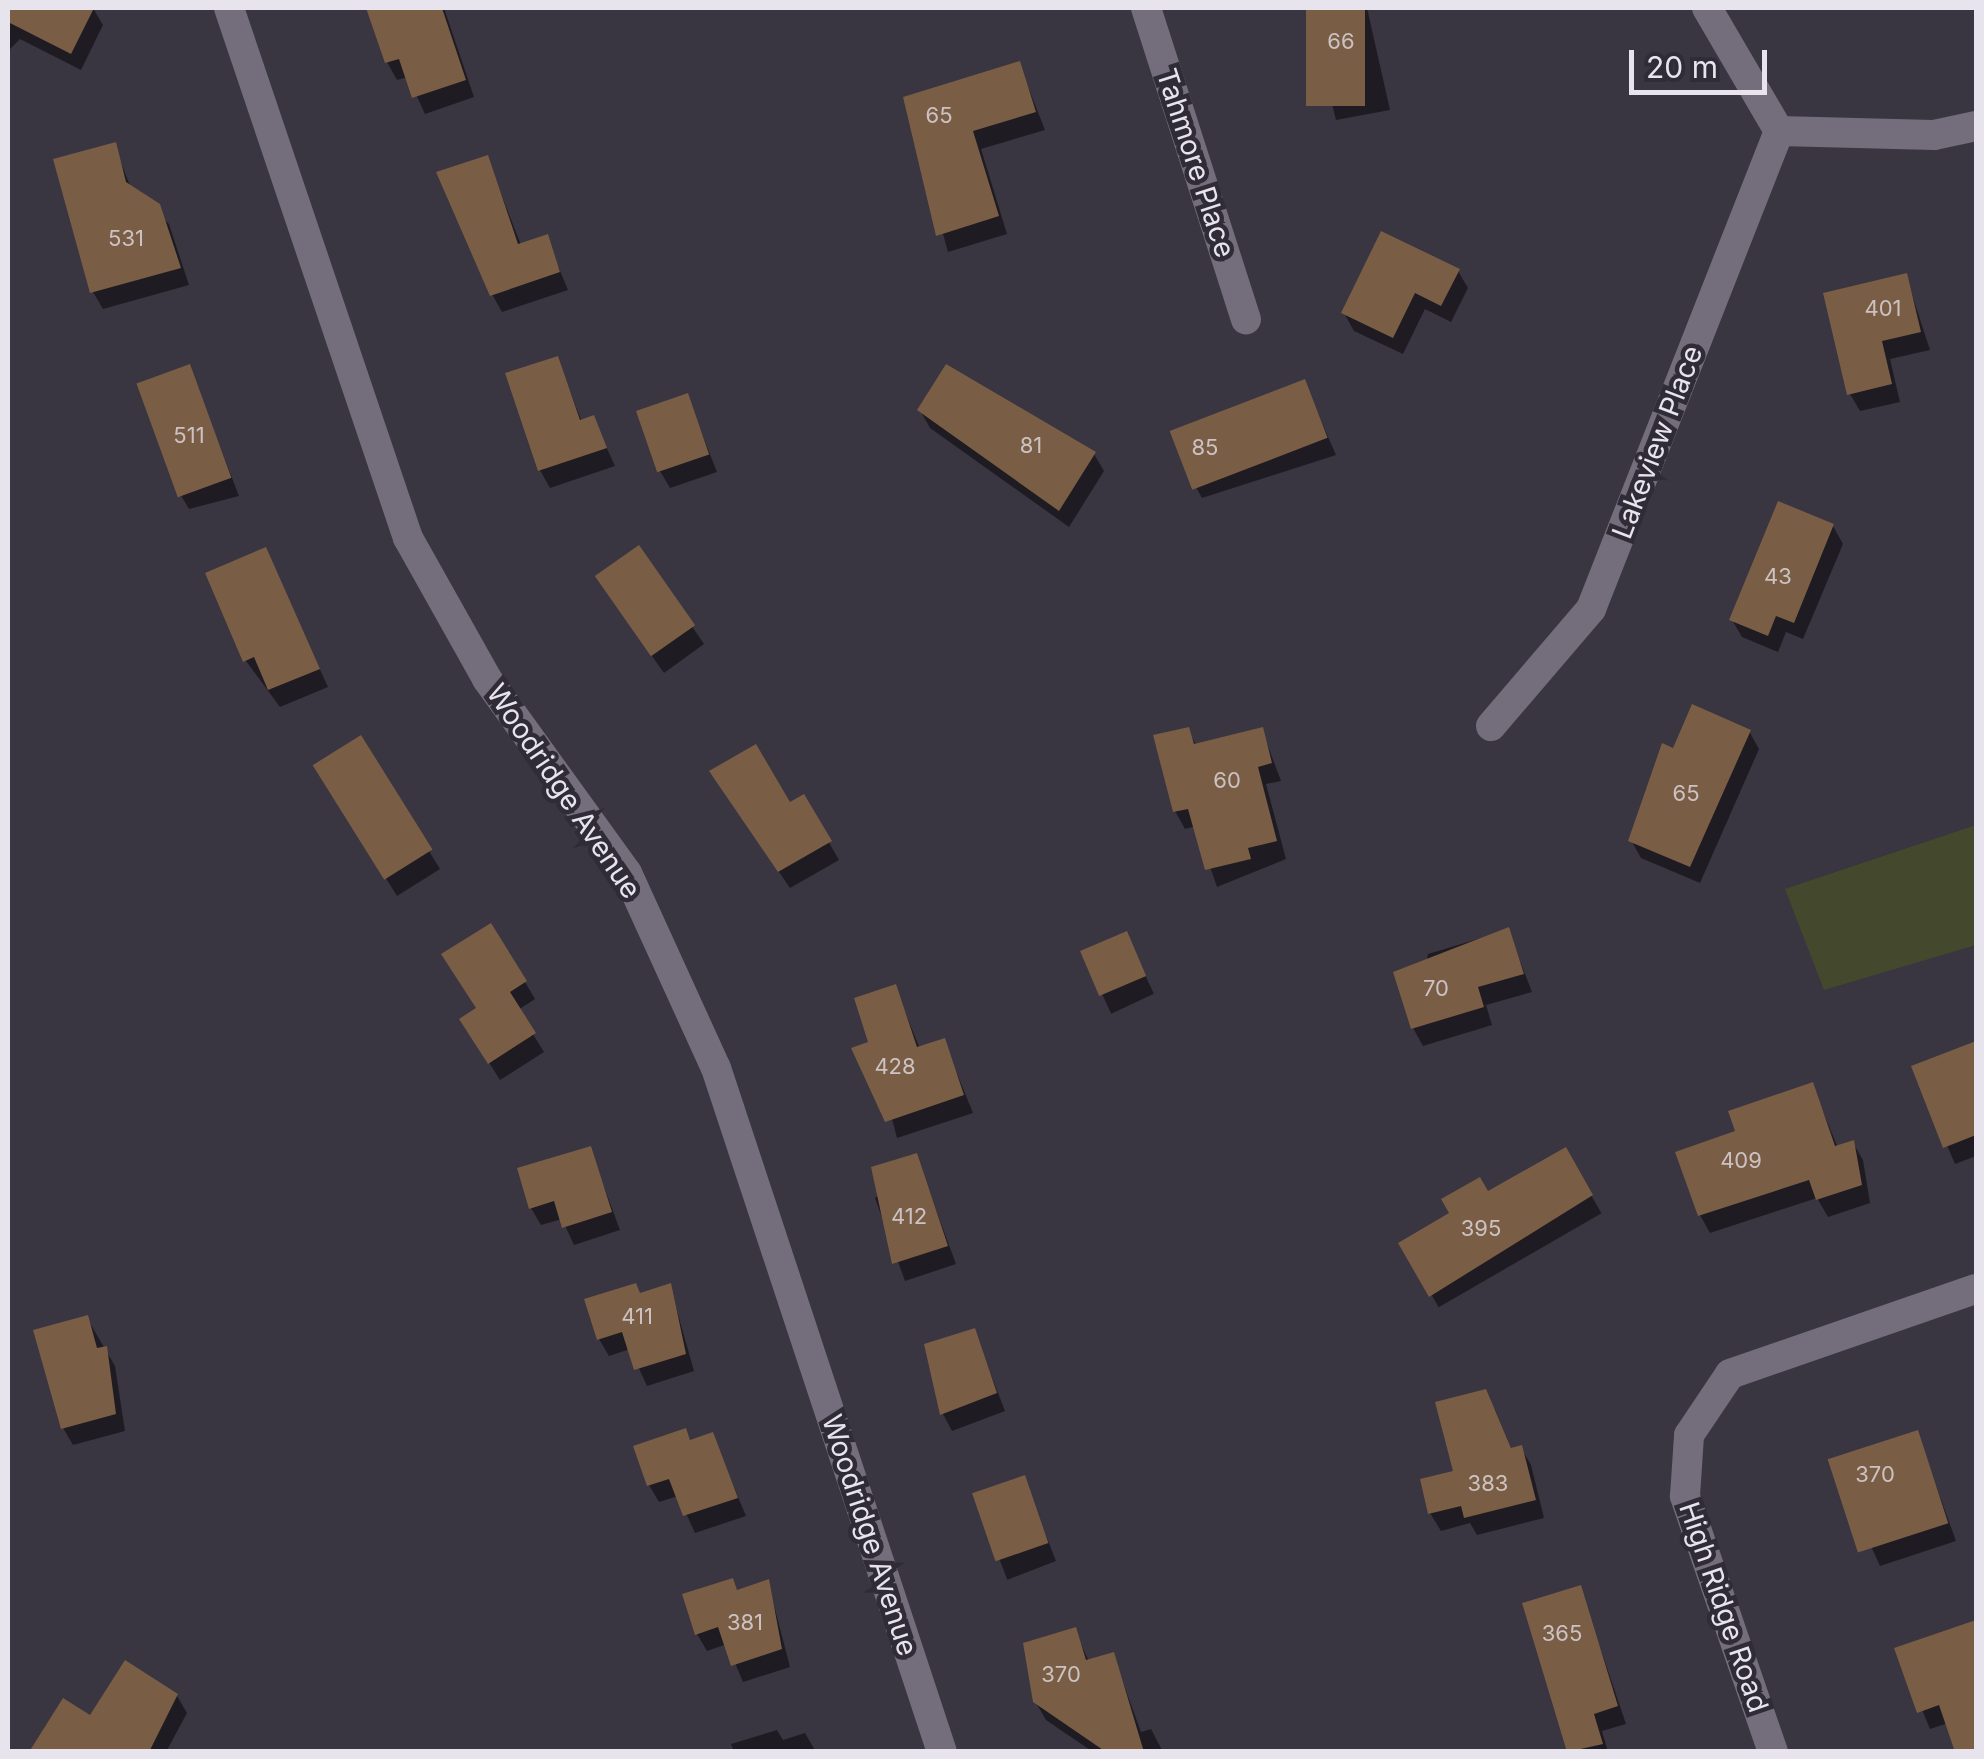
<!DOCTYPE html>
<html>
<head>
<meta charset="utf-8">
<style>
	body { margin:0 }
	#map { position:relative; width:1984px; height:1759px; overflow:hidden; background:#393541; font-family:Inter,sans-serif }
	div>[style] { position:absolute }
	.green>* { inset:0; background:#44492d }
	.shadow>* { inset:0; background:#0007; transform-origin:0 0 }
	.building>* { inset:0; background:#7a5d45; transform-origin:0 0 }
	.street>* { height:30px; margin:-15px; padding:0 15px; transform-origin:15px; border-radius:15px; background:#736d7c }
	span { translate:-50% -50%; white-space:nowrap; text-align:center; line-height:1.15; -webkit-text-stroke:9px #2f2b37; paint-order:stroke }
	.number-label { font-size:22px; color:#ccc2c3 }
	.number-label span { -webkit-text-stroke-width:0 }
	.street-label { font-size:28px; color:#e7e4ed }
	.frame { position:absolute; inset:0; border:10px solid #e7e4ed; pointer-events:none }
	.scale { position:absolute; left:1629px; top:50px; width:138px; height:45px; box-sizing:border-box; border:5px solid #e7e4ed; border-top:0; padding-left:12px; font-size:30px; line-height:35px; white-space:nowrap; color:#e7e4ed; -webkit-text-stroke:8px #2f2b37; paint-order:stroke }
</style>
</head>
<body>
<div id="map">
	<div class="green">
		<i style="clip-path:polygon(1976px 825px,1976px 945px,1824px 990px,1785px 889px)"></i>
	</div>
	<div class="shadow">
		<i style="clip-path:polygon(8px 8px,93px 8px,103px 25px,81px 70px,20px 39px,8px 51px)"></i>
		<i style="clip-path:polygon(368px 8px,444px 8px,474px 97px,425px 114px,408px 77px,397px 80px,387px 62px)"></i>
		<i style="clip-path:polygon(1367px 8px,1390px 110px,1336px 120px,1308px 9px)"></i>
		<i style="clip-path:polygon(1019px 64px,1045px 130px,981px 149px,1007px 234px,948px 252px,906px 99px)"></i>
		<i style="clip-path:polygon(114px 145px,131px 188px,169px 224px,189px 285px,103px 309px,93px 292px)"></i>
		<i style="clip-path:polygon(487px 158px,521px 245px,546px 237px,568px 290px,502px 312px,492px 294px)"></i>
		<i style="clip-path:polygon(1458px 271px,1468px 288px,1451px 322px,1425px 309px,1403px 354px,1354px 331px,1344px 313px)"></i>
		<i style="clip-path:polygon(1906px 276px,1930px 350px,1890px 359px,1900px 402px,1860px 411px,1850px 394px)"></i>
		<i style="clip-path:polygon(557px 359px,582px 422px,593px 418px,615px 466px,550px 488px,540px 470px)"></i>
		<i style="clip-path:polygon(189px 367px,239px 496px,189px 509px,179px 492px)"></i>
		<i style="clip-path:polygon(1304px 382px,1336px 455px,1202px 498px,1192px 480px)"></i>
		<i style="clip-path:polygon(687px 396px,717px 472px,670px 488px,660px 471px)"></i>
		<i style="clip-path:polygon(920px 410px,1094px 454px,1104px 471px,1069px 527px,930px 428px)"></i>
		<i style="clip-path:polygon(1833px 526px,1843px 544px,1803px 639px,1786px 632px,1778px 652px,1742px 637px,1732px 620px)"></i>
		<i style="clip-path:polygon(639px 548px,704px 644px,664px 673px,608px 594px)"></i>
		<i style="clip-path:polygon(265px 550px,328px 687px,280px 707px,246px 661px,208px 574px)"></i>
		<i style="clip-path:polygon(1187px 730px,1197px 746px,1262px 730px,1281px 781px,1266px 784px,1286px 859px,1217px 887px,1196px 826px,1185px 829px,1175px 811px)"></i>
		<i style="clip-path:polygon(1749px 731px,1759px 749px,1700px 883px,1641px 858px,1631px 840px,1674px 751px)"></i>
		<i style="clip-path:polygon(360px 739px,440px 869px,397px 896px,327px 783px)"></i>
		<i style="clip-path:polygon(722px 789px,789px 806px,803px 797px,839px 860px,790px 888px)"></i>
		<i style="clip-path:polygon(1508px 930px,1532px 992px,1486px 1005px,1492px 1025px,1423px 1046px,1413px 1028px,1428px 954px)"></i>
		<i style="left:1126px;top:934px;width:66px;height:47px;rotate:65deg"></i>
		<i style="clip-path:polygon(525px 982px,535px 999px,518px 1010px,544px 1052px,500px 1080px,462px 1020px)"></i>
		<i style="clip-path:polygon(895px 987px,920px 1049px,944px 1041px,973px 1113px,897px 1138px,872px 1043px)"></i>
		<i style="clip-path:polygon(1976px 1044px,1976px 1156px,1955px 1164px,1914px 1068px)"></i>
		<i style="clip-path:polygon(1812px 1085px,1838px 1148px,1853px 1143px,1863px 1160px,1870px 1203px,1828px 1217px,1817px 1198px,1710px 1233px,1700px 1215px,1739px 1133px)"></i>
		<i style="clip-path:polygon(590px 1149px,620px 1230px,574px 1245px,562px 1219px,541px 1225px,531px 1208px)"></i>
		<i style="left:1565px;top:1150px;width:73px;height:188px;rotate:60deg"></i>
		<i style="clip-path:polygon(916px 1156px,956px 1264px,905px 1281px,875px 1198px)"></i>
		<i style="clip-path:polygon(670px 1286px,694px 1371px,647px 1386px,630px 1349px,609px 1356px,599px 1339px,641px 1295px)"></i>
		<i style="clip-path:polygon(87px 1318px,115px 1366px,125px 1431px,73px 1445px,63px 1428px)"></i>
		<i style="clip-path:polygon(974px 1331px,1005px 1411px,952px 1431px,943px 1414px)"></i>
		<i style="clip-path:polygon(1495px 1410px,1512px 1450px,1521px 1448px,1531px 1465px,1544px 1518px,1477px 1535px,1470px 1523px,1441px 1531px,1430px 1513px)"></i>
		<i style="clip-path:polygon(685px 1431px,692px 1443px,712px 1435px,746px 1516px,695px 1533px,678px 1496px,659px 1502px,649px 1485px)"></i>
		<i style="clip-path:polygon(1917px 1433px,1956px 1541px,1880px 1566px,1832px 1460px)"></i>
		<i style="left:1024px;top:1478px;width:89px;height:52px;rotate:69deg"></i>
		<i style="clip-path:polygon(732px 1581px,738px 1592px,768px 1582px,790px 1667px,743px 1682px,727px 1644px,707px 1651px,697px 1634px)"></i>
		<i style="clip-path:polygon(1580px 1588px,1626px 1724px,1602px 1731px,1608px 1752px,1569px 1752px)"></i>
		<i style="clip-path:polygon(1075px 1630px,1089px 1662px,1113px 1655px,1141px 1732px,1151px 1729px,1163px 1752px,1093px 1752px,1046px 1720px,1035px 1701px)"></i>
		<i style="clip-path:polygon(1897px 1649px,1976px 1692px,1976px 1752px,1958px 1752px,1948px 1723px,1930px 1729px)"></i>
		<i style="clip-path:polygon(177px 1696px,187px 1713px,166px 1752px,33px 1752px,91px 1718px)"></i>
		<i style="clip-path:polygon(777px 1730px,783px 1740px,805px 1733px,816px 1752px,734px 1752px,731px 1744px)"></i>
	</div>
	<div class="building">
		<i style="clip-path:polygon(8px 8px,94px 8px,71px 54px,8px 22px)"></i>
		<i style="clip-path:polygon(366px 8px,442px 8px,466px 80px,412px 98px,399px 59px,385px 63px)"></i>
		<i style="left:1306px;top:8px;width:59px;height:98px"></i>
		<i style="clip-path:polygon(1020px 61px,1036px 112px,973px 131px,999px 216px,936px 236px,903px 97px)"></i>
		<i style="clip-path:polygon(116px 142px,126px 182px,160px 204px,181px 268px,90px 293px,53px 159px)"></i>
		<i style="clip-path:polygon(488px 155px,518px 244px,548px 234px,560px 272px,490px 296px,436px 172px)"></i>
		<i style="clip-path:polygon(1381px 231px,1460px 269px,1441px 306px,1415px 293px,1393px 338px,1341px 313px)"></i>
		<i style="clip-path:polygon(1907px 273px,1921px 332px,1882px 341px,1892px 384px,1847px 395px,1823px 293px)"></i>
		<i style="clip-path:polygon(558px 356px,580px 420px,594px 415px,607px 448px,538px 471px,505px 373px)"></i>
		<i style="left:190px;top:364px;width:121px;height:57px;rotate:70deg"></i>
		<i style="clip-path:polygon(946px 364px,1096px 452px,1059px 511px,917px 410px)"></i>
		<i style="left:1305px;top:379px;width:63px;height:145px;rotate:69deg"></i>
		<i style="left:688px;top:393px;width:65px;height:55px;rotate:71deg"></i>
		<i style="clip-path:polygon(1778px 501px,1834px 524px,1794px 623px,1776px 616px,1768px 636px,1729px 620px)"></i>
		<i style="left:639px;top:545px;width:98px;height:54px;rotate:55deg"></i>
		<i style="clip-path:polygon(266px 547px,320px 669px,268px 690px,254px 657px,243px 662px,205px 573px)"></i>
		<i style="clip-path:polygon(1692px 704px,1751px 730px,1690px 867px,1628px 841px,1662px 743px,1673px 748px)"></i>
		<i style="clip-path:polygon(1189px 727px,1194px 744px,1263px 727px,1272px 763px,1258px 767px,1277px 841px,1248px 848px,1251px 859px,1205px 870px,1188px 809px,1173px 812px,1153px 735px)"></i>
		<i style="left:361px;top:735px;width:135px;height:57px;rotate:58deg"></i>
		<i style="clip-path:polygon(756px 744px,790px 802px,804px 794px,832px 841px,778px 872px,709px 771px)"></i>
		<i style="clip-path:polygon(491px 923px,527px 981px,510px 992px,536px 1033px,488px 1064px,459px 1019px,476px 1008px,441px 954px)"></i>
		<i style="clip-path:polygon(1509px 927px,1524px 974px,1478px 987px,1484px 1007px,1411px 1029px,1393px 972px)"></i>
		<i style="left:1127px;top:931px;width:49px;height:51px;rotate:67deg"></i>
		<i style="clip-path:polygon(896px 984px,917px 1047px,945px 1038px,964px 1095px,885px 1122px,851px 1048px,868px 1042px,854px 998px)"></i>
		<i style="clip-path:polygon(1976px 1041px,1976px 1135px,1943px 1148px,1911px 1066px)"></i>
		<i style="clip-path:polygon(1813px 1082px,1835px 1146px,1854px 1140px,1862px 1185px,1816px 1200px,1809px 1180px,1698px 1216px,1675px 1152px,1735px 1131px,1728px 1111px)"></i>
		<i style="clip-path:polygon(591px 1146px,612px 1212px,562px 1228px,554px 1201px,529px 1209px,517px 1168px)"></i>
		<i style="clip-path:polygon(1566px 1147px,1593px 1195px,1429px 1297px,1398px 1243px,1449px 1213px,1441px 1199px,1480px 1177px,1488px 1191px)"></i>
		<i style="clip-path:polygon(917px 1153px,948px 1246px,892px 1264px,871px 1167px)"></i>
		<i style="clip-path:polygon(636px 1283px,640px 1293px,671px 1283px,686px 1354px,634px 1370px,622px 1332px,597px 1340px,584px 1299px)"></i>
		<i style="clip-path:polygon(88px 1315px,97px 1348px,107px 1346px,116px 1414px,61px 1429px,33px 1330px)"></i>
		<i style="clip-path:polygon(975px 1328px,997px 1393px,940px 1415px,924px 1344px)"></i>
		<i style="clip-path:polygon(1486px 1389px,1511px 1448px,1522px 1445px,1536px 1500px,1464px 1518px,1461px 1506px,1428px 1514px,1420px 1479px,1453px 1471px,1435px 1402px)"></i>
		<i style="clip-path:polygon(686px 1428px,690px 1440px,713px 1432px,738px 1498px,683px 1516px,669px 1479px,647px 1486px,633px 1446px)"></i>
		<i style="left:1918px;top:1430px;width:98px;height:95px;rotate:72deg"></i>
		<i style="left:1025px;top:1475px;width:72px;height:56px;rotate:71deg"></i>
		<i style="clip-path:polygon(733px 1578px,737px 1590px,769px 1579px,782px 1649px,731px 1666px,718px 1627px,695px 1635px,682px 1594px)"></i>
		<i style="clip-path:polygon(1581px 1585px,1618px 1706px,1594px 1714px,1603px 1744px,1567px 1752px,1522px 1603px)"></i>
		<i style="clip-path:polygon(1976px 1620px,1976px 1752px,1955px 1752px,1939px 1705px,1917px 1713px,1894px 1648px)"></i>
		<i style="clip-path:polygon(1076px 1627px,1086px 1660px,1114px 1652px,1144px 1752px,1106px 1752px,1033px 1702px,1023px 1643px)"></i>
		<i style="clip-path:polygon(125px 1660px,178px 1694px,149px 1752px,29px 1752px,63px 1698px,90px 1715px)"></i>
	</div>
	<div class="street">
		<i style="left:229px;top:8px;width:559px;rotate:71.34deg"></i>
		<i style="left:408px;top:538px;width:162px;rotate:60.7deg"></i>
		<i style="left:487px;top:679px;width:239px;rotate:54.2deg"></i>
		<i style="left:627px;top:873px;width:214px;rotate:65.5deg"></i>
		<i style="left:716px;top:1068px;width:720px;rotate:71.72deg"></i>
		<i style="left:1146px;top:8px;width:327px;rotate:72.2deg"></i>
		<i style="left:1707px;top:8px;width:143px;rotate:59.7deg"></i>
		<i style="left:1779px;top:131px;width:155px;rotate:1.5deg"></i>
		<i style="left:1934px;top:135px;width:43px;rotate:-12.1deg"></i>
		<i style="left:1491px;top:726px;width:154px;rotate:-49.5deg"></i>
		<i style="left:1591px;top:609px;width:514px;rotate:-68.53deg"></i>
		<i style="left:1773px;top:1752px;width:271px;rotate:-109deg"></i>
		<i style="left:1685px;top:1496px;width:61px;rotate:-86.2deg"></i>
		<i style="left:1689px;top:1435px;width:73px;rotate:-56.1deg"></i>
		<i style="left:1730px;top:1374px;width:260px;rotate:-19.1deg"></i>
	</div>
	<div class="number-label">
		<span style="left:1341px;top:42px">66</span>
		<span style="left:939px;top:116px">65</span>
		<span style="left:126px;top:239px">531</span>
		<span style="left:1883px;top:309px">401</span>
		<span style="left:189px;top:436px">511</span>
		<span style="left:1031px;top:446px">81</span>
		<span style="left:1205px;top:448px">85</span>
		<span style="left:1778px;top:577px">43</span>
		<span style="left:1227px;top:781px">60</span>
		<span style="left:1686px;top:794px">65</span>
		<span style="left:1436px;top:989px">70</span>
		<span style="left:895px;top:1067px">428</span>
		<span style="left:1741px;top:1161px">409</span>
		<span style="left:909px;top:1217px">412</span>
		<span style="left:1481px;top:1229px">395</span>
		<span style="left:637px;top:1317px">411</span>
		<span style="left:1875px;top:1475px">370</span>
		<span style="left:1488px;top:1484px">383</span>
		<span style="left:745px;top:1623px">381</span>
		<span style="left:1562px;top:1634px">365</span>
		<span style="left:1061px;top:1675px">370</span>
	</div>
	<div class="street-label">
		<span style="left:1196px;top:163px;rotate:72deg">Tahmore Place</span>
		<span style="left:1657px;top:442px;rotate:-69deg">Lakeview Place</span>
		<span style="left:564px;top:791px;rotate:56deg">Woodridge Avenue</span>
		<span style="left:870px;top:1535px;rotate:72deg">Woodridge Avenue</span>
		<span style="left:1724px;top:1607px;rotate:71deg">High Ridge Road</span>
	</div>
	<div class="frame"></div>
	<div class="scale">20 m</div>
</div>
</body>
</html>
